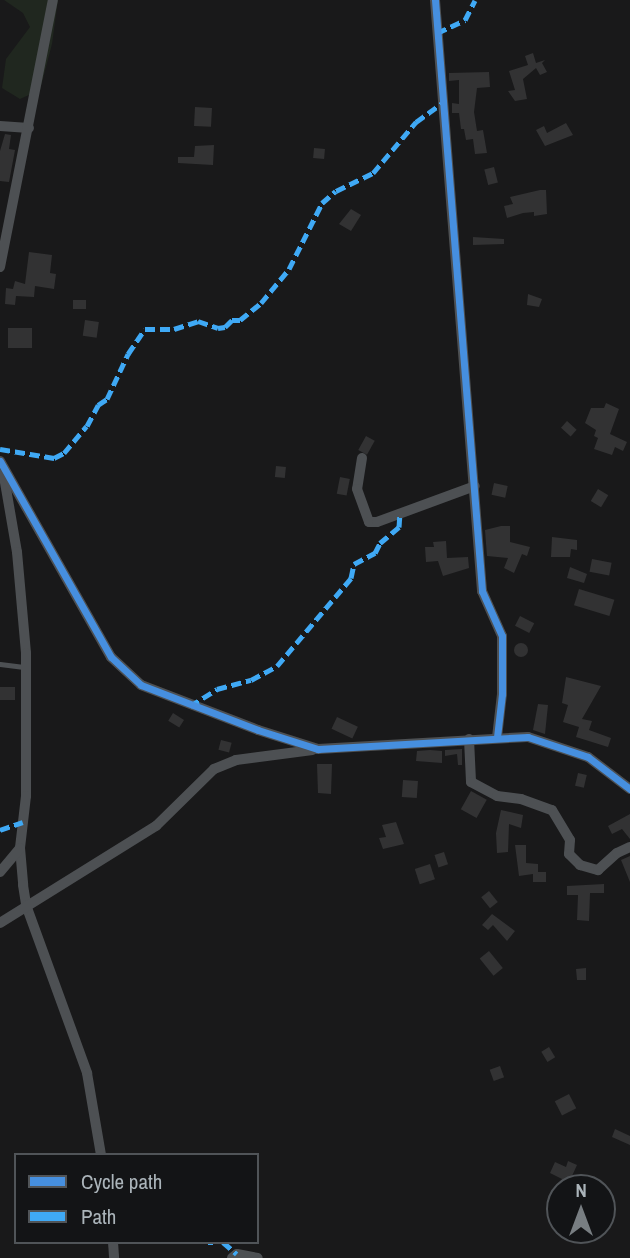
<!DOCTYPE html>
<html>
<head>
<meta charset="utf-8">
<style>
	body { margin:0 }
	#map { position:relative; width:630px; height:1258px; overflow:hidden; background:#19191a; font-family:"Archivo Narrow",sans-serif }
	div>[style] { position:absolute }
	.green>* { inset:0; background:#20271f }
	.building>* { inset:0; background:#323233; transform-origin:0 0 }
	.round { border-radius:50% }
	.lane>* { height:5px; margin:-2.5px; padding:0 2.5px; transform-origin:2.5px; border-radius:2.5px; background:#4d5053 }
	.street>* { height:10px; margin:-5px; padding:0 5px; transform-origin:5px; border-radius:5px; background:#4d5053 }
	.quiet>* { height:5px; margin-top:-2.5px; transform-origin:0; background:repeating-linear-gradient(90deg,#3fa9f5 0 10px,transparent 0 15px) }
	.cycleway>* { height:7px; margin:-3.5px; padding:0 3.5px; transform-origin:3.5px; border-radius:3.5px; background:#468fdf }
	span { translate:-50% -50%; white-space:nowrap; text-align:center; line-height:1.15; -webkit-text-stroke:5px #131416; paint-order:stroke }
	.legend { position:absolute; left:14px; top:1153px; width:245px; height:91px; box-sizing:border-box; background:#131416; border:2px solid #505458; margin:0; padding:9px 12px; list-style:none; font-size:21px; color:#abb4ba }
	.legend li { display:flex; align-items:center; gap:14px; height:35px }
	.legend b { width:35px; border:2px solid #505458 }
	.north { position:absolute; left:546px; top:1174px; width:70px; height:70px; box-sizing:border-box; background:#131416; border:2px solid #505458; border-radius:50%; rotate:0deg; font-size:19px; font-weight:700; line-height:28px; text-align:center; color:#abb4ba }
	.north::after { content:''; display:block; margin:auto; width:24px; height:32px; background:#787e82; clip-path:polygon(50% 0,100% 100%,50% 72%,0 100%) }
</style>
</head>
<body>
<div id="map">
	<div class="green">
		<i style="clip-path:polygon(4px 0,58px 0,52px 44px,40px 90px,20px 99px,2px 88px,6px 59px,30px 27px,23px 13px)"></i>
	</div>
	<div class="building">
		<i style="clip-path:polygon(533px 53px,536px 63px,545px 60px,542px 63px,547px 72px,540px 75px,536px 68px,523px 79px,527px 99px,515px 101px,508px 91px,515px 90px,509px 71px,528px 65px,525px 56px)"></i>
		<i style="clip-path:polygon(489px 72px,490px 87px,477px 88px,474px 112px,477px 131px,483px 130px,487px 153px,475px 154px,473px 139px,466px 140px,464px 129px,461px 129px,459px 113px,452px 113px,452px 103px,459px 104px,459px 80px,449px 81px,449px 73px)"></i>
		<i style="left:195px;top:107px;width:17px;height:19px;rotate:3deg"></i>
		<i style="clip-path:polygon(566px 123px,573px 135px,545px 146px,536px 130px,544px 126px,547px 133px)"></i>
		<i style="clip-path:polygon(5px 134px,11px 135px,9px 149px,15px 150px,9px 182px,0 181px,0 151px)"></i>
		<i style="clip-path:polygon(214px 145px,213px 165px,178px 163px,178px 157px,194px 157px,195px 146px)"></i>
		<i style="left:314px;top:148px;width:11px;height:10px;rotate:5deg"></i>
		<i style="left:494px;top:167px;width:16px;height:10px;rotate:76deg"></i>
		<i style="clip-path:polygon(540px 190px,546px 190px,547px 214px,534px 216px,534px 212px,523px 213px,507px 218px,504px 206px,513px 204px,510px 197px)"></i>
		<i style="clip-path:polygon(351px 209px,361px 215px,351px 231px,339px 224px)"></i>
		<i style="clip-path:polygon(473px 237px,504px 239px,504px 244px,473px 245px)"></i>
		<i style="clip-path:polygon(29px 252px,52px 255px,50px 273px,56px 274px,54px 289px,35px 286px,34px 297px,16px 296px,15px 305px,5px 304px,6px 288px,13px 289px,15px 281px,25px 284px)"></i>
		<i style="clip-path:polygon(528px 294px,542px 299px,539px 307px,527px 305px)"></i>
		<i style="left:73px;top:300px;width:13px;height:9px"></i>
		<i style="left:85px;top:320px;width:14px;height:16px;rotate:8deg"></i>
		<i style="left:8px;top:328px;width:24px;height:20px"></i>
		<i style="clip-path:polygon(606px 403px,619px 409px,610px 434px,627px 442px,623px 451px,615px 447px,612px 455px,594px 449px,598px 438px,594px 436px,596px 430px,585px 423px,591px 408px,604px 408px)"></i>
		<i style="left:567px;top:421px;width:13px;height:9px;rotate:42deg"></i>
		<i style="left:366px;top:436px;width:10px;height:16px;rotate:29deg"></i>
		<i style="left:276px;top:466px;width:10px;height:11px;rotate:6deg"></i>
		<i style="left:340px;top:477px;width:10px;height:17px;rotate:11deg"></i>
		<i style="left:494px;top:483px;width:14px;height:12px;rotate:12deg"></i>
		<i style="left:598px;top:489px;width:12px;height:14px;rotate:31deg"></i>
		<i style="clip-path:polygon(501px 526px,510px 526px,510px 542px,530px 547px,527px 556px,522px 554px,514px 573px,504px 568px,508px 558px,487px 556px,485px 530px)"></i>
		<i style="clip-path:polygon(552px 537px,577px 540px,577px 550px,571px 549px,570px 557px,551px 557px)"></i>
		<i style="clip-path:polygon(446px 541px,447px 558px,468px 557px,469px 568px,443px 576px,438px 561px,426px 562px,425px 547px,434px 547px,433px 542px)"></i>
		<i style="left:592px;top:559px;width:20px;height:13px;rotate:11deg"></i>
		<i style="clip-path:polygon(570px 567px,587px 574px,584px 583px,567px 578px)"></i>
		<i style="left:579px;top:589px;width:37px;height:17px;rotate:17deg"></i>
		<i style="left:520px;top:616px;width:16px;height:11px;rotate:27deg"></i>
		<i class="round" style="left:514px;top:643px;width:14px;height:14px"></i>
		<i style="clip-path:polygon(566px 677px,601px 686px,582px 719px,592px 721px,589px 730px,611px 738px,608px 747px,576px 737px,579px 727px,563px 722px,568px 705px,562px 703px)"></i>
		<i style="left:0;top:687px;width:15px;height:13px"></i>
		<i style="clip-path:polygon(538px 704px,548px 705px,545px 734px,533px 730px)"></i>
		<i style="left:173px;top:713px;width:13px;height:9px;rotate:32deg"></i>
		<i style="left:337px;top:717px;width:23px;height:13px;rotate:25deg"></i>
		<i style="left:221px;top:740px;width:11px;height:10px;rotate:15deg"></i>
		<i style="clip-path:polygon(462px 749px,462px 765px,458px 765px,457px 754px,445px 756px,445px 750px)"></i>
		<i style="clip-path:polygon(430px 750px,442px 751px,442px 763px,416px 761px,417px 751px)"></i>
		<i style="clip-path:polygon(317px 764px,332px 764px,331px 794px,318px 793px)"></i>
		<i style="left:578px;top:773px;width:9px;height:13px;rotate:13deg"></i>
		<i style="left:403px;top:780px;width:15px;height:17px;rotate:4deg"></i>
		<i style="left:471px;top:791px;width:18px;height:21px;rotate:29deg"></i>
		<i style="clip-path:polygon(501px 810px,523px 815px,521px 828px,509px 824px,508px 852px,497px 853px,496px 833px)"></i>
		<i style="clip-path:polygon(630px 814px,630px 839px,622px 829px,612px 834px,608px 826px)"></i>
		<i style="clip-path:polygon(396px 822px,404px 844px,383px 849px,379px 838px,386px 837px,382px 825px)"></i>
		<i style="clip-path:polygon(515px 845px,526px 845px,526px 863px,538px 864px,538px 872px,546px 872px,546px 882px,533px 882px,533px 874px,519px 876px)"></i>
		<i style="left:444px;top:852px;width:13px;height:10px;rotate:72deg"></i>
		<i style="clip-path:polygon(630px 856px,630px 882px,621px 860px)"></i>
		<i style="left:430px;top:864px;width:16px;height:16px;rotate:72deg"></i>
		<i style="clip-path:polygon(604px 884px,604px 893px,590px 893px,589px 921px,577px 920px,578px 895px,567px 895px,567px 886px)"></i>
		<i style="left:489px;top:891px;width:14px;height:10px;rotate:51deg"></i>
		<i style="clip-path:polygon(492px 914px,515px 931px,507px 941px,493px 925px,488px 930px,482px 925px)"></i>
		<i style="left:489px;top:951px;width:22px;height:12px;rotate:51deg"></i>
		<i style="clip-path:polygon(586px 968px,586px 980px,577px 980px,576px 969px)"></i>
		<i style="left:549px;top:1047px;width:12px;height:9px;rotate:59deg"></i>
		<i style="left:500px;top:1066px;width:12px;height:11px;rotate:70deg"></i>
		<i style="left:569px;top:1094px;width:16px;height:16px;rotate:63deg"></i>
		<i style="clip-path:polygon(615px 1129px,630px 1136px,630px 1145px,612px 1137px)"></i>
		<i style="clip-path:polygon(568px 1161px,577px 1165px,572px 1176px,577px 1179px,573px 1188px,560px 1185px,562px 1179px,550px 1173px,555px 1162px,566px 1167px)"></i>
	</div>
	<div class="lane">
		<i style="left:0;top:664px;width:26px;rotate:7deg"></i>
	</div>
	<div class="street">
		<i style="left:435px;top:0;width:593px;rotate:85.45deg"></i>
		<i style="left:482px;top:591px;width:49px;rotate:66deg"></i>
		<i style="left:502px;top:636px;width:58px;rotate:90deg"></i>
		<i style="left:502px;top:694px;width:43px;rotate:96.6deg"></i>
		<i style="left:0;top:126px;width:29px;rotate:4deg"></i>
		<i style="left:0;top:267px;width:272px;rotate:-78.8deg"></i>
		<i style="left:362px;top:458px;width:31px;rotate:99deg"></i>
		<i style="left:357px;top:489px;width:35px;rotate:70deg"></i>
		<i style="left:369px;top:522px;width:8px"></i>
		<i style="left:377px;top:522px;width:104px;rotate:-20.2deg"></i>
		<i style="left:0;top:461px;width:225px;rotate:60.5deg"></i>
		<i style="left:111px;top:657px;width:41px;rotate:43deg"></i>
		<i style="left:141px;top:685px;width:125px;rotate:21deg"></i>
		<i style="left:258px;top:730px;width:63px;rotate:17.6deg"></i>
		<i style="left:318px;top:749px;width:210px;rotate:-3.3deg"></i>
		<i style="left:528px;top:737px;width:63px;rotate:18.4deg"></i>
		<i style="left:588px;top:757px;width:53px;rotate:37.3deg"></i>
		<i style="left:3px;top:471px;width:82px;rotate:80.2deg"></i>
		<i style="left:17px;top:552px;width:101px;rotate:84.9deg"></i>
		<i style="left:26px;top:653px;width:143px;rotate:90deg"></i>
		<i style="left:26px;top:796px;width:52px;rotate:96.6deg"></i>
		<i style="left:20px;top:848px;width:37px;rotate:85deg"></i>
		<i style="left:23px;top:885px;width:20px;rotate:81deg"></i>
		<i style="left:26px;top:905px;width:179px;rotate:70deg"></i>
		<i style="left:87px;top:1073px;width:83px;rotate:80.3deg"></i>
		<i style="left:469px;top:739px;width:43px;rotate:87.3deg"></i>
		<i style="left:471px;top:782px;width:30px;rotate:28deg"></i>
		<i style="left:497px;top:796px;width:24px;rotate:7deg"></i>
		<i style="left:521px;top:799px;width:33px;rotate:20deg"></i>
		<i style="left:552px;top:810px;width:35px;rotate:59deg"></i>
		<i style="left:570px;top:840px;width:14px;rotate:94deg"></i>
		<i style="left:569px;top:854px;width:16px;rotate:45deg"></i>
		<i style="left:580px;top:865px;width:19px;rotate:16deg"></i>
		<i style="left:598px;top:870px;width:25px;rotate:-42deg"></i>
		<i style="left:617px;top:853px;width:14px;rotate:-25deg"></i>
		<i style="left:0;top:872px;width:31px;rotate:-50deg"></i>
		<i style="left:0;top:923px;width:184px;rotate:-31.9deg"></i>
		<i style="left:156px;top:826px;width:81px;rotate:-44.5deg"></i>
		<i style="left:214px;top:769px;width:24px;rotate:-22deg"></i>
		<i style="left:236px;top:760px;width:77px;rotate:-7.5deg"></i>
		<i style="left:113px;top:1242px;width:16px;rotate:86deg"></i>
		<i style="left:232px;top:1258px;width:6px;rotate:-39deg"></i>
		<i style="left:237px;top:1254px;width:21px;rotate:11deg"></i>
	</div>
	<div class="quiet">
		<i style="left:437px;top:33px;width:31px;rotate:-25deg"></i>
		<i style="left:465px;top:20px;width:22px;rotate:-63deg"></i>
		<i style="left:0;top:449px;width:55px;rotate:9.5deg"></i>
		<i style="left:54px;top:458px;width:11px;rotate:-27deg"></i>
		<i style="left:64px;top:453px;width:35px;rotate:-50deg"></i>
		<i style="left:87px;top:426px;width:24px;rotate:-62deg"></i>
		<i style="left:98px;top:405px;width:11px;rotate:-34deg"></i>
		<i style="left:107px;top:399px;width:50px;rotate:-65deg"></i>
		<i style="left:128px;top:354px;width:30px;rotate:-56deg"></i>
		<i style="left:145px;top:329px;width:29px"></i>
		<i style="left:174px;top:329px;width:25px;rotate:-18deg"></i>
		<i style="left:198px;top:321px;width:21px;rotate:19deg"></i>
		<i style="left:218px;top:328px;width:7px;rotate:-8deg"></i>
		<i style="left:225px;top:327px;width:10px;rotate:-45deg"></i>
		<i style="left:232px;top:320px;width:8px"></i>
		<i style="left:240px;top:320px;width:27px;rotate:-39deg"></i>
		<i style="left:261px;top:303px;width:44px;rotate:-50.5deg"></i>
		<i style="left:289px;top:269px;width:74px;rotate:-63.4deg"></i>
		<i style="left:322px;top:203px;width:18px;rotate:-41deg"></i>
		<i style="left:336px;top:191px;width:41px;rotate:-25.9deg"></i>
		<i style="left:373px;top:173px;width:67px;rotate:-49.9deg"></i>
		<i style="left:416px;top:122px;width:32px;rotate:-36deg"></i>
		<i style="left:190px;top:706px;width:32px;rotate:-32deg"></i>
		<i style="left:217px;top:689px;width:35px;rotate:-15deg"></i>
		<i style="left:251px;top:680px;width:30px;rotate:-28deg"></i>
		<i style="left:277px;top:666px;width:115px;rotate:-49.9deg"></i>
		<i style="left:351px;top:578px;width:14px;rotate:-78deg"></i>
		<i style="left:354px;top:564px;width:24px;rotate:-28deg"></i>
		<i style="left:375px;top:553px;width:11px;rotate:-63deg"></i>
		<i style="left:380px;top:543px;width:25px;rotate:-40deg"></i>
		<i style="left:399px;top:527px;width:13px;rotate:-86deg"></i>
		<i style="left:0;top:830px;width:24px;rotate:-19deg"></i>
		<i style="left:208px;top:1242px;width:5px"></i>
		<i style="left:223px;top:1242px;width:18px;rotate:41deg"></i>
	</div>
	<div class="cycleway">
		<i style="left:435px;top:0;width:593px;rotate:85.45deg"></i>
		<i style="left:482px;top:591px;width:49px;rotate:66deg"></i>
		<i style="left:502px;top:636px;width:58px;rotate:90deg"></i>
		<i style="left:502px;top:694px;width:43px;rotate:96.6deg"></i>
		<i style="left:0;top:461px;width:225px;rotate:60.5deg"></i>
		<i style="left:111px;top:657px;width:41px;rotate:43deg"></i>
		<i style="left:141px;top:685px;width:125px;rotate:21deg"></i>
		<i style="left:258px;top:730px;width:63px;rotate:17.6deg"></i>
		<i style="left:318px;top:749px;width:210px;rotate:-3.3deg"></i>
		<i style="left:528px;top:737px;width:63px;rotate:18.4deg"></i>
		<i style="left:588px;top:757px;width:53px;rotate:37.3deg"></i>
	</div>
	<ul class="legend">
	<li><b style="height:9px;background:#468fdf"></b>Cycle path</li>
	<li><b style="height:9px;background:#3fa9f5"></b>Path</li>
	</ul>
	<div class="north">N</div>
</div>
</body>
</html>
